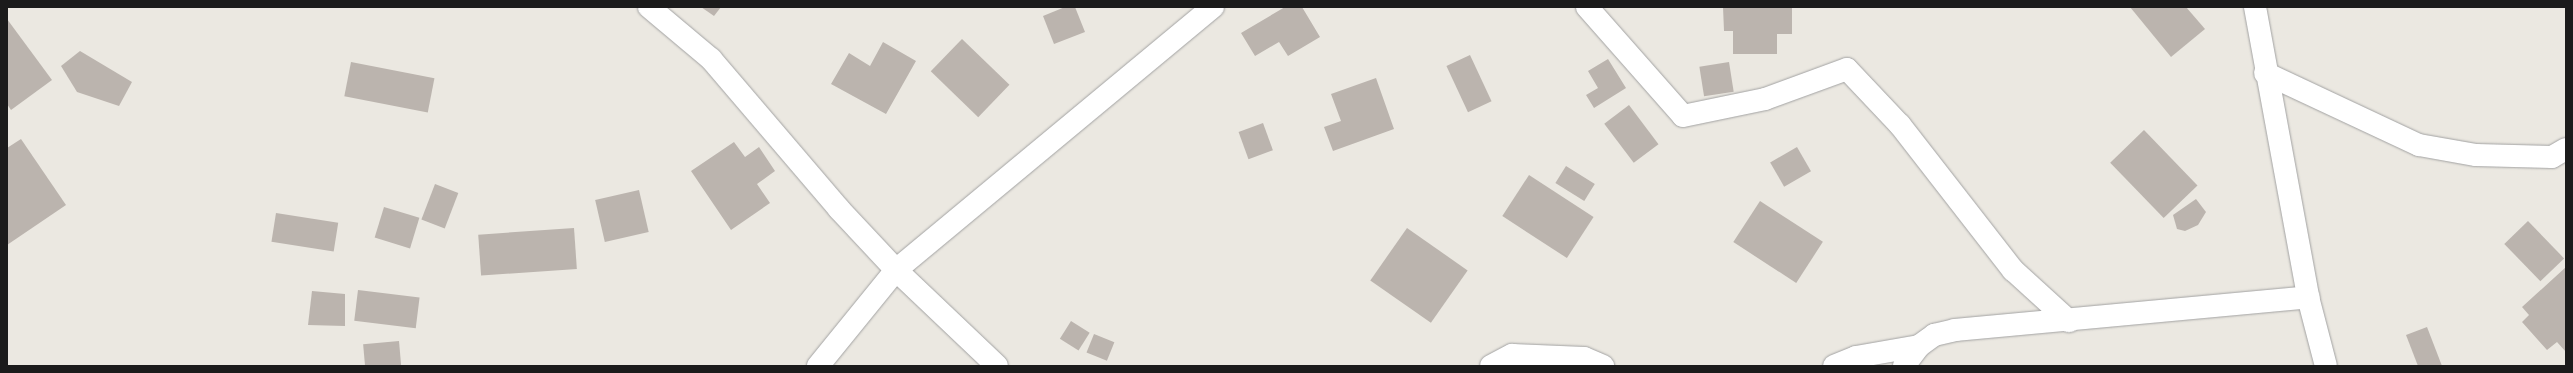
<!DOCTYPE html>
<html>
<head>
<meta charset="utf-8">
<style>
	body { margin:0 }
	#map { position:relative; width:2573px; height:373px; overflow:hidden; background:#ebe8e1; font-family:Poppins,sans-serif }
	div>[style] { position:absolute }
	.building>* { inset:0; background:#bbb4ae; transform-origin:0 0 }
	.roads { filter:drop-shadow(0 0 1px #a2a2a2) drop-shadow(0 0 1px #a2a2a2) }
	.minor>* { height:22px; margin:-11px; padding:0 11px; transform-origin:11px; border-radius:11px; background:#fff }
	span { translate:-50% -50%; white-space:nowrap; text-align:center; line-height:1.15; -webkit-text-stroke:3px #fff; paint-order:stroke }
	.frame { position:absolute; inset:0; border:8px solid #1b1b1b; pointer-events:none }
</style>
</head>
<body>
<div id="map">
	<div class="building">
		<i style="clip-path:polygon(701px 7px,721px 7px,714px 16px)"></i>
		<i style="clip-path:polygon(1065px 7px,1075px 7px,1085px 32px,1054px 44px,1043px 16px)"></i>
		<i style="clip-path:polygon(1285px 7px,1302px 7px,1320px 37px,1288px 56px,1279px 42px,1255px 56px,1241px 33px)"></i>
		<i style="clip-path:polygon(1723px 7px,1792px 7px,1792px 34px,1777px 34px,1777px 54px,1733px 54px,1733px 31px,1724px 31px)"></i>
		<i style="clip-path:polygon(2130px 7px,2186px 7px,2205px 29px,2171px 57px)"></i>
		<i style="clip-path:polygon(7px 19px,52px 80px,11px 110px,7px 104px)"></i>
		<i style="left:962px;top:39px;width:66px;height:45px;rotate:44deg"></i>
		<i style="clip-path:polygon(883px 42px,916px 61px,886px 114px,831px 84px,849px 53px,870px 66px)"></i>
		<i style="clip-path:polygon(80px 51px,132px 82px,119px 106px,77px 92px,61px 66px)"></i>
		<i style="left:1470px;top:55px;width:51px;height:26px;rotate:65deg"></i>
		<i style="clip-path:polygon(1608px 59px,1626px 88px,1594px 108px,1586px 95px,1598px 88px,1588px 71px)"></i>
		<i style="left:351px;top:62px;width:85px;height:35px;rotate:11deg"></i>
		<i style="left:1729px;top:62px;width:30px;height:30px;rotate:81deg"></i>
		<i style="clip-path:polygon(1376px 78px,1394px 129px,1333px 151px,1324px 127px,1341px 121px,1331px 94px)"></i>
		<i style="left:1629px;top:105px;width:49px;height:31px;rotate:53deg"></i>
		<i style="left:1263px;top:123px;width:29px;height:26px;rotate:70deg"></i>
		<i style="left:2144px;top:130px;width:77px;height:47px;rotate:46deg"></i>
		<i style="clip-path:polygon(21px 139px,66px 205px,7px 245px,7px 148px)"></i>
		<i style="clip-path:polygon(734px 142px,745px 157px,759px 147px,775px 171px,757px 184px,770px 203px,731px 230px,691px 171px)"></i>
		<i style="left:1797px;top:147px;width:28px;height:31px;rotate:60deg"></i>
		<i style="left:1566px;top:166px;width:34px;height:20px;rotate:32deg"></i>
		<i style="left:1529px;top:175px;width:77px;height:49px;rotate:33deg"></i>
		<i style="left:435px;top:184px;width:25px;height:38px;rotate:21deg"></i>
		<i style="left:639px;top:190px;width:43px;height:45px;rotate:77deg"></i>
		<i style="clip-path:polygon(2196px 199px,2206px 212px,2198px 225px,2185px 231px,2177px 229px,2173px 215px)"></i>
		<i style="left:1760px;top:201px;width:75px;height:49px;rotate:33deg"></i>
		<i style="left:384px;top:207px;width:37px;height:32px;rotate:17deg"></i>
		<i style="left:276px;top:213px;width:63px;height:29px;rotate:9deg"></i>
		<i style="left:2528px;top:221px;width:52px;height:33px;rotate:46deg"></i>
		<i style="left:574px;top:228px;width:41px;height:96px;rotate:86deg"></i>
		<i style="left:1407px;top:228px;width:74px;height:64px;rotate:35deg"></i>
		<i style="clip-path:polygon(2566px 267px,2566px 352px,2557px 342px,2547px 350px,2522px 322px,2529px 315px,2522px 307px)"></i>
		<i style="left:358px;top:290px;width:62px;height:31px;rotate:7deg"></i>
		<i style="clip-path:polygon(312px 291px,345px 294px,345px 326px,308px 325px)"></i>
		<i style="left:1071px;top:321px;width:22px;height:21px;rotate:32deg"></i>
		<i style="clip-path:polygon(2427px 327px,2442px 366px,2418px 366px,2406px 335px)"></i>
		<i style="left:1094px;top:334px;width:22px;height:20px;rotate:22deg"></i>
		<i style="left:399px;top:341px;width:25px;height:36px;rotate:85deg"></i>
	</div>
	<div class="roads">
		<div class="minor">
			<i style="left:649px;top:7px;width:81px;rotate:40deg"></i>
			<i style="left:711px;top:59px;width:197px;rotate:49.5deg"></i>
			<i style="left:839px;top:209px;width:83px;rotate:46.9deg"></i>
			<i style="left:896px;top:270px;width:139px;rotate:43.5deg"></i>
			<i style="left:1587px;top:7px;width:145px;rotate:48.6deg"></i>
			<i style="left:1683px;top:116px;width:84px;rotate:-11.7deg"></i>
			<i style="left:1765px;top:99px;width:87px;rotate:-20.1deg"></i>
			<i style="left:1847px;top:69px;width:77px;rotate:46.6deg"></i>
			<i style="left:1900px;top:125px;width:184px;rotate:52.1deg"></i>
			<i style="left:2013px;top:270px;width:76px;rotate:42.3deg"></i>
			<i style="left:2255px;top:7px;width:295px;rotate:79.6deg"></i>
			<i style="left:2308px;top:297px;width:71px;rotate:75.4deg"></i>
			<i style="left:2265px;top:73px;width:170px;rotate:25.1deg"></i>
			<i style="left:2419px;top:145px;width:58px;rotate:10deg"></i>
			<i style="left:2476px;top:155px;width:76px;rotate:1.5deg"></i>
			<i style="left:2552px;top:157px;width:16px;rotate:-30deg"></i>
			<i style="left:818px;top:366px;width:124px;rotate:-50.9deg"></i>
			<i style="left:896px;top:270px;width:412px;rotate:-39.7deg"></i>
			<i style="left:1491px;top:366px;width:24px;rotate:-28deg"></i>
			<i style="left:1512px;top:355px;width:72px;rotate:2.4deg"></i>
			<i style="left:1584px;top:358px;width:21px;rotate:23deg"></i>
			<i style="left:1834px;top:366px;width:24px;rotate:-22deg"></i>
			<i style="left:1856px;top:357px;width:64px;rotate:-9.9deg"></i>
			<i style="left:1904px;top:366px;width:25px;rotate:-53deg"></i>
			<i style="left:1919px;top:346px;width:19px;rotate:-36deg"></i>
			<i style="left:1934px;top:335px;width:22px;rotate:-13deg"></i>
			<i style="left:1955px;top:330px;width:355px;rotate:-5.3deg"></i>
		</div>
	</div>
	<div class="frame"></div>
</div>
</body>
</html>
